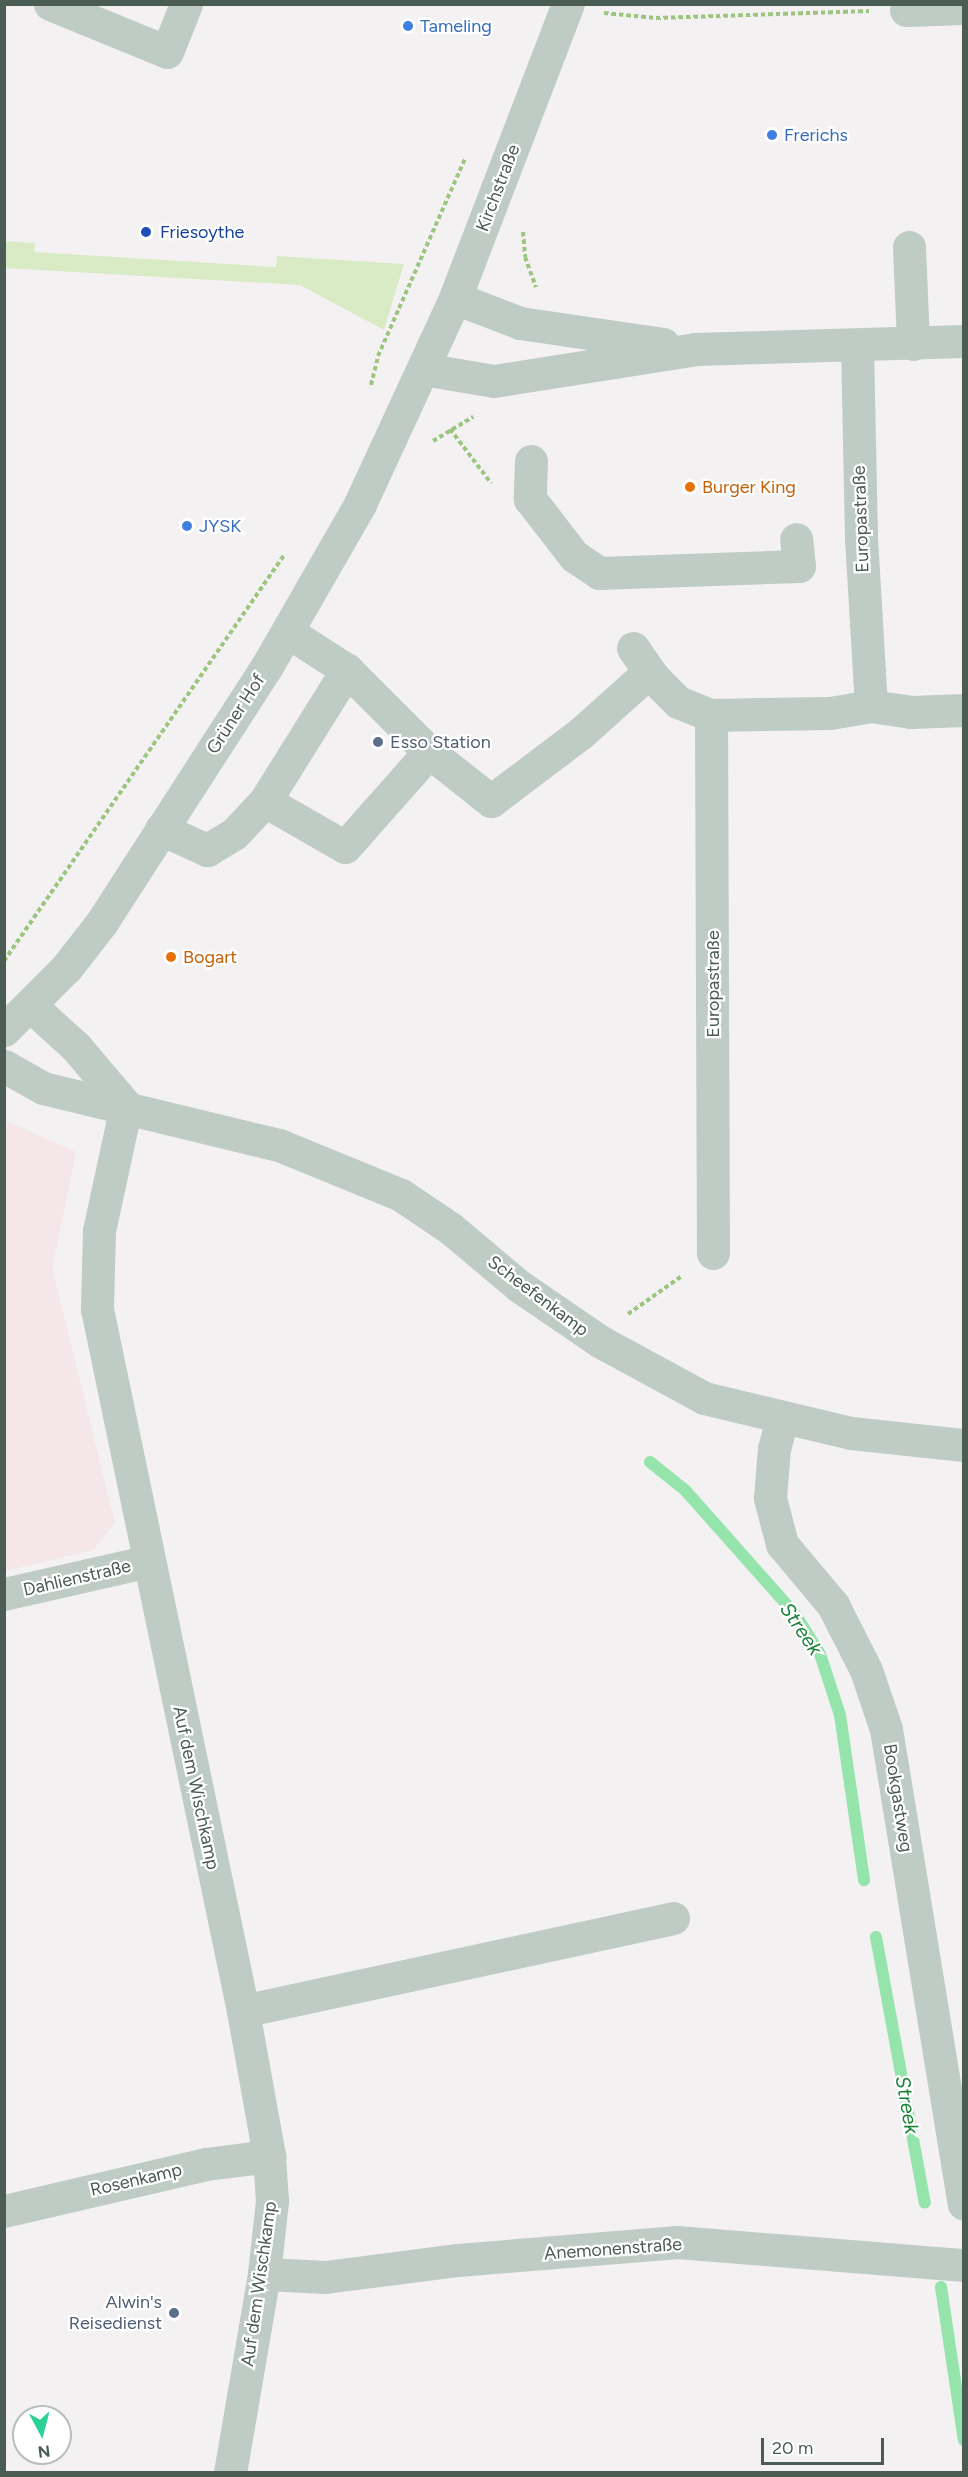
<!DOCTYPE html>
<html>
<head>
<meta charset="utf-8">
<style>
	body { margin:0 }
	#map { position:relative; width:968px; height:2477px; overflow:hidden; background:#f3f1f2; font-family:Figtree,sans-serif }
	div>[style] { position:absolute }
	.commercial>* { inset:0; background:#f4e6e9 }
	.green>* { inset:0; background:#d9ebc4 }
	.stream>* { height:12px; margin:-6px; padding:0 6px; transform-origin:6px; border-radius:6px; background:#95e4ac }
	.path>* { height:4px; margin-top:-2px; transform-origin:0; background:repeating-linear-gradient(90deg,#9cc67f 0 4.5px,transparent 0 7.5px) }
	.minor>* { height:33px; margin:-16.5px; padding:0 16.5px; transform-origin:16.5px; border-radius:16.5px; background:#beccc5 }
	.dots>* { width:16px; height:16px; translate:-50% -50%; box-sizing:border-box; border:3px solid #fff; border-radius:50% }
	span { translate:-50% -50%; white-space:nowrap; text-align:center; line-height:1.15; -webkit-text-stroke:4.5px #fff; paint-order:stroke }
	.shop-label { font-size:18px; color:#366cbe }
	.left { translate:0 -50%; text-align:left }
	.street-label { font-size:18px; color:#4a5c54 }
	.transit-label { font-size:18px; color:#164399 }
	.food-label { font-size:18px; color:#c56008 }
	.service-label { font-size:18px; color:#4e5e75 }
	.right { translate:-100% -50%; text-align:right }
	.water-label { font-size:20px; color:#188337; font-style:italic }
	.frame { position:absolute; inset:0; border:6px solid #4a5c54; pointer-events:none }
	.north { position:absolute; left:12px; top:2405px; width:60px; height:60px; box-sizing:border-box; background:#fff; border:2px solid #b7bebb; border-radius:50%; rotate:173deg; font-size:16px; font-weight:700; line-height:24px; text-align:center; color:#4a5c54 }
	.north::after { content:''; display:block; margin:auto; width:21px; height:27px; background:#2bd297; clip-path:polygon(50% 0,100% 100%,50% 72%,0 100%) }
	.scale { position:absolute; left:761px; top:2438px; width:123px; height:27px; box-sizing:border-box; border:3px solid #4a5c54; border-top:0; padding-left:8px; font-size:18px; line-height:21px; white-space:nowrap; color:#4a5c54; -webkit-text-stroke:4px #fff; paint-order:stroke }
</style>
</head>
<body>
<div id="map">
	<div class="commercial">
		<i style="clip-path:polygon(4px 1120px,76px 1152px,52px 1268px,115px 1523px,93px 1550px,5px 1571px)"></i>
	</div>
	<div class="green">
		<i style="clip-path:polygon(4px 241px,35px 243px,34px 252px,276px 267px,277px 256px,404px 264px,384px 330px,300px 285px,5px 268px)"></i>
	</div>
	<div class="stream">
		<i style="left:650px;top:1462px;width:45px;rotate:38.7deg"></i>
		<i style="left:685px;top:1490px;width:166px;rotate:48.4deg"></i>
		<i style="left:795px;top:1614px;width:47px;rotate:58deg"></i>
		<i style="left:820px;top:1654px;width:64px;rotate:71.8deg"></i>
		<i style="left:840px;top:1715px;width:167px;rotate:81.7deg"></i>
		<i style="left:876px;top:1937px;width:270px;rotate:79.6deg"></i>
		<i style="left:941px;top:2287px;width:155px;rotate:81.5deg"></i>
	</div>
	<div class="path">
		<i style="left:604px;top:13px;width:52px;rotate:5.5deg"></i>
		<i style="left:656px;top:18px;width:213px;rotate:-1.9deg"></i>
		<i style="left:523px;top:232px;width:25px;rotate:85deg"></i>
		<i style="left:525px;top:257px;width:32px;rotate:70deg"></i>
		<i style="left:371px;top:385px;width:30px;rotate:-76deg"></i>
		<i style="left:378px;top:356px;width:215px;rotate:-66.2deg"></i>
		<i style="left:450px;top:429px;width:68px;rotate:52.8deg"></i>
		<i style="left:433px;top:441px;width:47px;rotate:-31deg"></i>
		<i style="left:4px;top:961px;width:495px;rotate:-55.4deg"></i>
		<i style="left:628px;top:1314px;width:67px;rotate:-35.3deg"></i>
	</div>
	<div class="minor">
		<i style="left:50px;top:4px;width:126px;rotate:22.3deg"></i>
		<i style="left:167px;top:52px;width:52px;rotate:-68.4deg"></i>
		<i style="left:906px;top:10px;width:58px;rotate:-2deg"></i>
		<i style="left:909px;top:247px;width:97px;rotate:87.6deg"></i>
		<i style="left:455px;top:298px;width:70px;rotate:21deg"></i>
		<i style="left:520px;top:323px;width:145px;rotate:8.4deg"></i>
		<i style="left:857px;top:346px;width:192px;rotate:88.8deg"></i>
		<i style="left:861px;top:538px;width:168px;rotate:86.6deg"></i>
		<i style="left:871px;top:706px;width:40px;rotate:8.5deg"></i>
		<i style="left:911px;top:712px;width:53px;rotate:-2.2deg"></i>
		<i style="left:423px;top:369px;width:72px;rotate:9.6deg"></i>
		<i style="left:494px;top:381px;width:204px;rotate:-9deg"></i>
		<i style="left:695px;top:349px;width:269px;rotate:-1.7deg"></i>
		<i style="left:531px;top:461px;width:38px;rotate:92deg"></i>
		<i style="left:530px;top:499px;width:72px;rotate:52.3deg"></i>
		<i style="left:574px;top:556px;width:30px;rotate:34deg"></i>
		<i style="left:599px;top:573px;width:200px;rotate:-2deg"></i>
		<i style="left:799px;top:566px;width:27px;rotate:-96deg"></i>
		<i style="left:633px;top:648px;width:38px;rotate:55deg"></i>
		<i style="left:655px;top:679px;width:33px;rotate:45deg"></i>
		<i style="left:678px;top:702px;width:35px;rotate:22deg"></i>
		<i style="left:711px;top:715px;width:119px;rotate:-1deg"></i>
		<i style="left:830px;top:713px;width:42px;rotate:-9.7deg"></i>
		<i style="left:347px;top:670px;width:116px;rotate:45deg"></i>
		<i style="left:711px;top:715px;width:538px;rotate:89.79deg"></i>
		<i style="left:265px;top:801px;width:92px;rotate:29.9deg"></i>
		<i style="left:345px;top:847px;width:127px;rotate:-48.5deg"></i>
		<i style="left:429px;top:752px;width:79px;rotate:38.3deg"></i>
		<i style="left:491px;top:801px;width:113px;rotate:-37.1deg"></i>
		<i style="left:581px;top:733px;width:91px;rotate:-41.9deg"></i>
		<i style="left:161px;top:829px;width:51px;rotate:24.5deg"></i>
		<i style="left:207px;top:850px;width:31px;rotate:-31deg"></i>
		<i style="left:234px;top:834px;width:45px;rotate:-46.8deg"></i>
		<i style="left:265px;top:801px;width:155px;rotate:-58deg"></i>
		<i style="left:347px;top:670px;width:70px;rotate:-147.2deg"></i>
		<i style="left:31px;top:1006px;width:61px;rotate:42.3deg"></i>
		<i style="left:76px;top:1047px;width:77px;rotate:49.7deg"></i>
		<i style="left:4px;top:1030px;width:89px;rotate:-45deg"></i>
		<i style="left:67px;top:967px;width:57px;rotate:-52.1deg"></i>
		<i style="left:102px;top:922px;width:305px;rotate:-57.2deg"></i>
		<i style="left:267px;top:666px;width:187px;rotate:-60.1deg"></i>
		<i style="left:360px;top:504px;width:227px;rotate:-65.2deg"></i>
		<i style="left:455px;top:298px;width:315px;rotate:-69deg"></i>
		<i style="left:4px;top:1066px;width:45px;rotate:29.4deg"></i>
		<i style="left:43px;top:1088px;width:243px;rotate:13.6deg"></i>
		<i style="left:279px;top:1145px;width:132px;rotate:22.3deg"></i>
		<i style="left:401px;top:1195px;width:59px;rotate:34deg"></i>
		<i style="left:450px;top:1228px;width:90px;rotate:40deg"></i>
		<i style="left:519px;top:1286px;width:99px;rotate:34.3deg"></i>
		<i style="left:601px;top:1342px;width:117px;rotate:28.5deg"></i>
		<i style="left:704px;top:1398px;width:151px;rotate:13.4deg"></i>
		<i style="left:851px;top:1433px;width:114px;rotate:6.1deg"></i>
		<i style="left:126px;top:1106px;width:128px;rotate:102.2deg"></i>
		<i style="left:99px;top:1231px;width:78px;rotate:91.5deg"></i>
		<i style="left:97px;top:1309px;width:717px;rotate:78.25deg"></i>
		<i style="left:243px;top:2011px;width:147px;rotate:79.8deg"></i>
		<i style="left:269px;top:2156px;width:45px;rotate:86.2deg"></i>
		<i style="left:272px;top:2201px;width:73px;rotate:96.3deg"></i>
		<i style="left:264px;top:2274px;width:201px;rotate:99.7deg"></i>
		<i style="left:782px;top:1419px;width:30px;rotate:105deg"></i>
		<i style="left:774px;top:1448px;width:50px;rotate:94.6deg"></i>
		<i style="left:770px;top:1498px;width:48px;rotate:75.4deg"></i>
		<i style="left:782px;top:1544px;width:80px;rotate:50.1deg"></i>
		<i style="left:833px;top:1605px;width:73px;rotate:63.1deg"></i>
		<i style="left:866px;top:1670px;width:62px;rotate:71.3deg"></i>
		<i style="left:886px;top:1729px;width:481px;rotate:80.7deg"></i>
		<i style="left:4px;top:1594px;width:149px;rotate:-12.8deg"></i>
		<i style="left:243px;top:2011px;width:440px;rotate:-12.2deg"></i>
		<i style="left:4px;top:2211px;width:207px;rotate:-13.1deg"></i>
		<i style="left:206px;top:2164px;width:64px;rotate:-7.2deg"></i>
		<i style="left:264px;top:2274px;width:61px;rotate:2.8deg"></i>
		<i style="left:325px;top:2277px;width:134px;rotate:-7.3deg"></i>
		<i style="left:458px;top:2260px;width:220px;rotate:-4.7deg"></i>
		<i style="left:677px;top:2242px;width:288px;rotate:4.6deg"></i>
	</div>
	<div class="dots">
		<i style="left:408px;top:26px;background:#3f7fe0"></i>
		<i style="left:772px;top:135px;background:#3f7fe0"></i>
		<i style="left:146px;top:232px;background:#1a4fb4"></i>
		<i style="left:690px;top:487px;background:#e8710a"></i>
		<i style="left:187px;top:526px;background:#3f7fe0"></i>
		<i style="left:378px;top:742px;background:#5c6f8a"></i>
		<i style="left:171px;top:957px;background:#e8710a"></i>
		<i style="left:174px;top:2313px;background:#5c6f8a"></i>
	</div>
	<div class="shop-label">
		<span class="left" style="left:420px;top:26px">Tameling</span>
		<span class="left" style="left:784px;top:135px">Frerichs</span>
		<span class="left" style="left:199px;top:526px">JYSK</span>
	</div>
	<div class="street-label">
		<span style="left:498px;top:188px;rotate:-69deg">Kirchstraße</span>
		<span style="left:861px;top:519px;rotate:-92deg">Europastraße</span>
		<span style="left:236px;top:714px;rotate:-57deg">Grüner Hof</span>
		<span style="left:713px;top:984px;rotate:-90deg">Europastraße</span>
		<span style="left:538px;top:1296px;rotate:37deg">Scheefenkamp</span>
		<span style="left:77px;top:1578px;rotate:-13deg">Dahlienstraße</span>
		<span style="left:196px;top:1788px;rotate:78deg">Auf dem Wischkamp</span>
		<span style="left:898px;top:1798px;rotate:81deg">Bookgastweg</span>
		<span style="left:136px;top:2180px;rotate:-13deg">Rosenkamp</span>
		<span style="left:613px;top:2249px;rotate:-4deg">Anemonenstraße</span>
		<span style="left:259px;top:2284px;rotate:-82deg">Auf dem Wischkamp</span>
	</div>
	<div class="transit-label">
		<span class="left" style="left:160px;top:232px">Friesoythe</span>
	</div>
	<div class="food-label">
		<span class="left" style="left:702px;top:487px">Burger King</span>
		<span class="left" style="left:183px;top:957px">Bogart</span>
	</div>
	<div class="service-label">
		<span class="left" style="left:390px;top:742px">Esso Station</span>
		<span class="right" style="left:162px;top:2313px">Alwin's<br>Reisedienst</span>
	</div>
	<div class="water-label">
		<span style="left:801px;top:1629px;rotate:56deg">Streek</span>
		<span style="left:907px;top:2105px;rotate:80deg">Streek</span>
	</div>
	<div class="frame"></div>
	<div class="north">N</div>
	<div class="scale">20 m</div>
</div>
</body>
</html>
